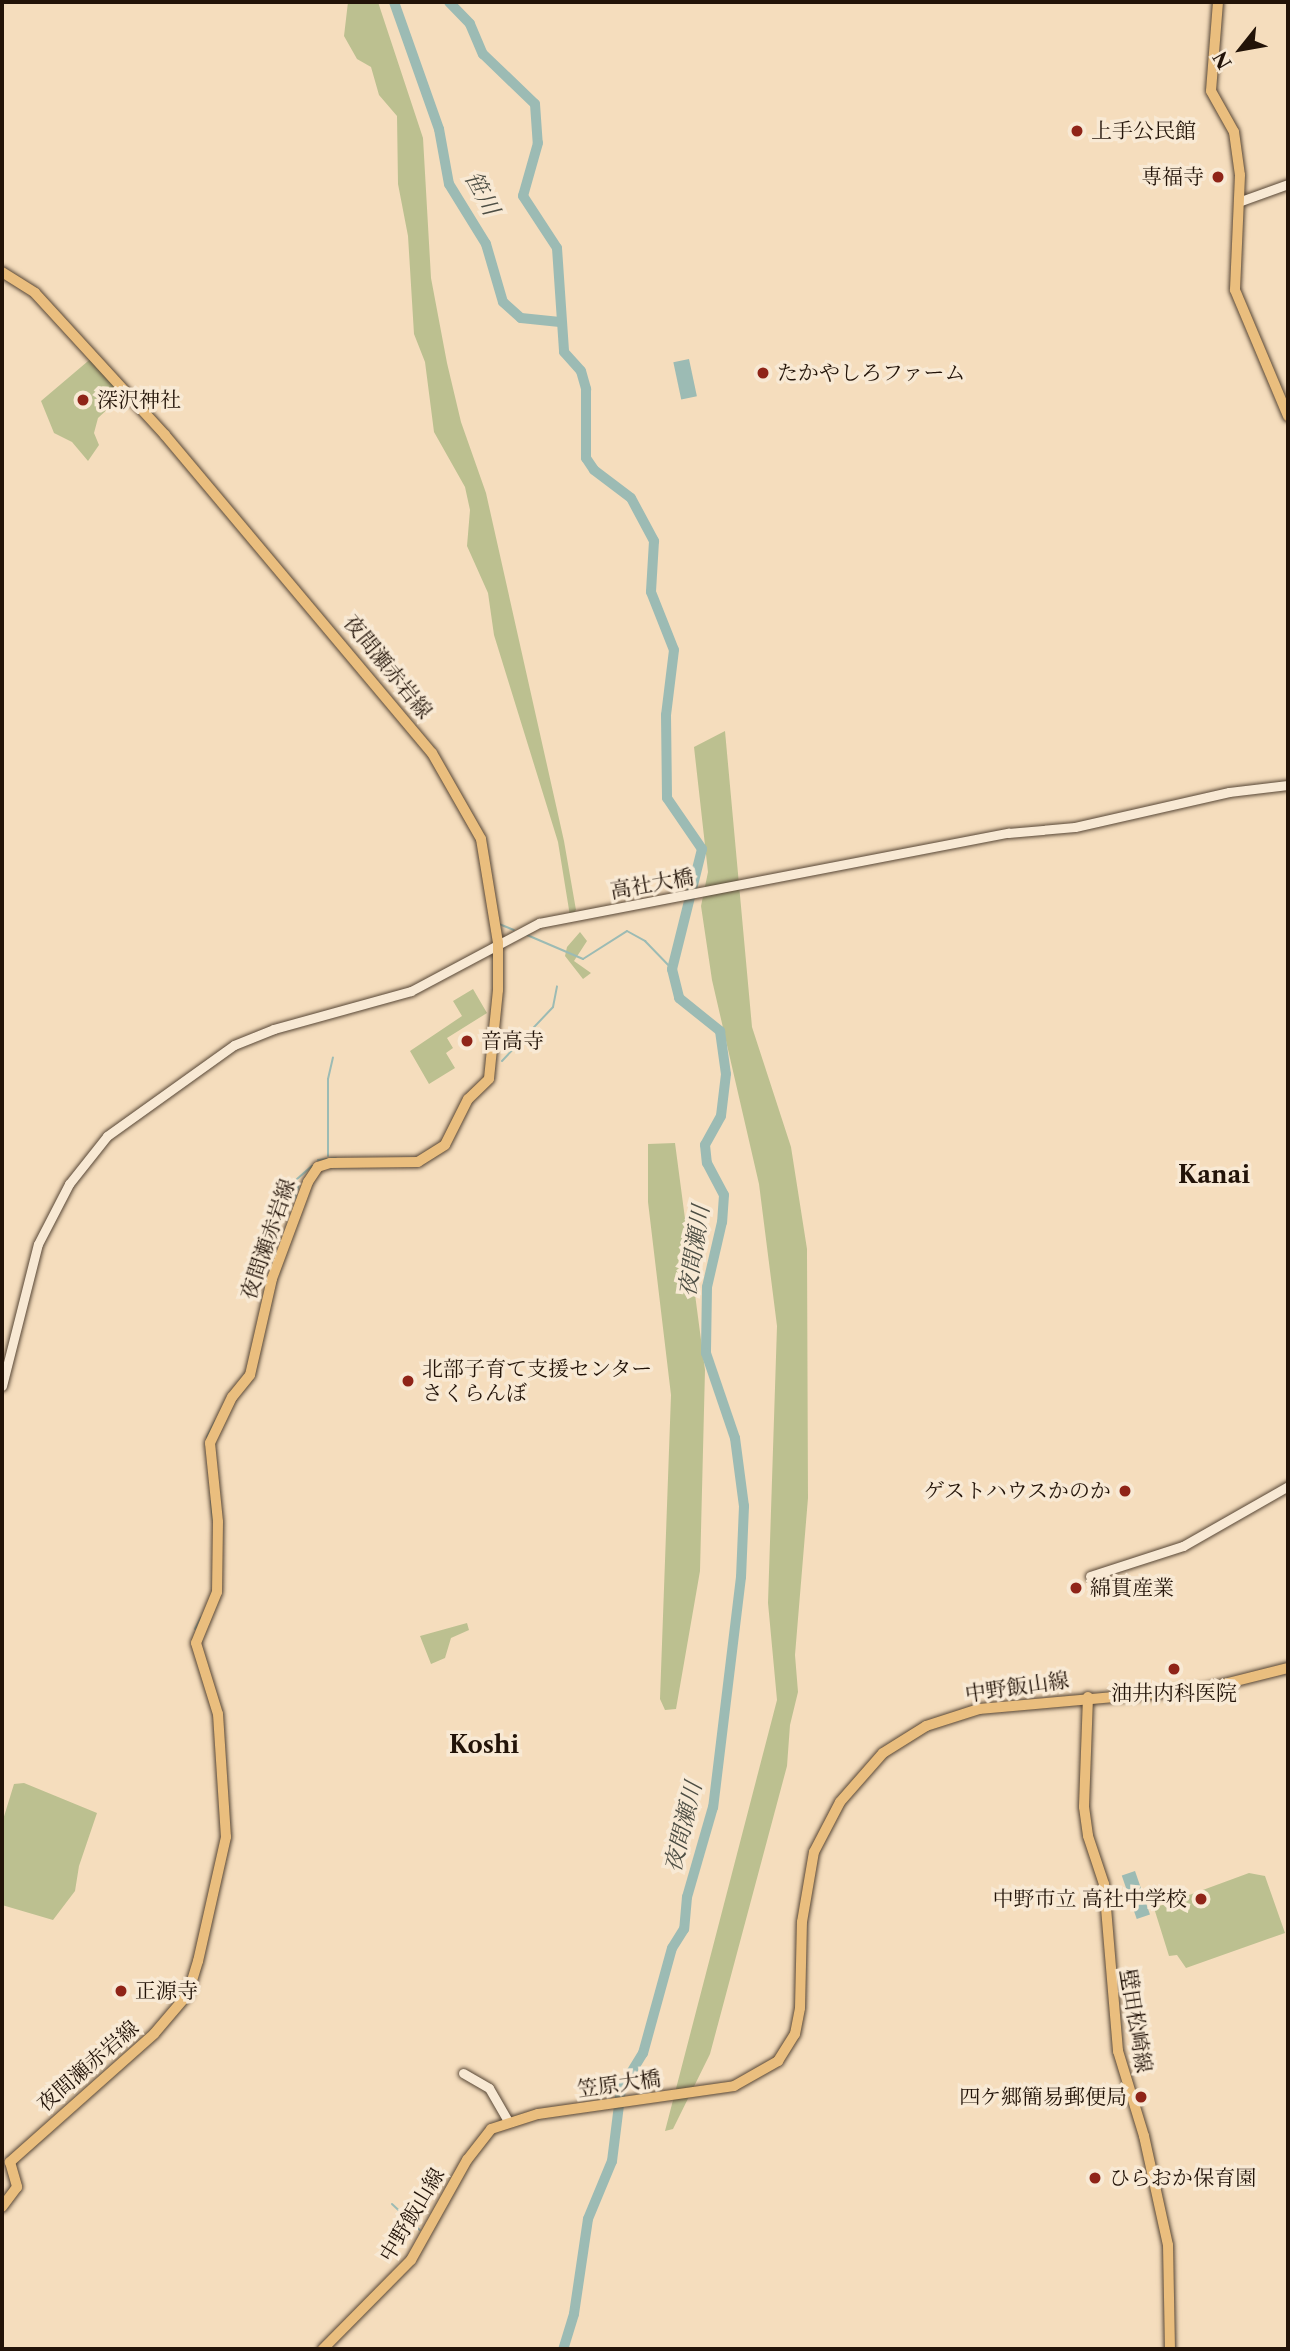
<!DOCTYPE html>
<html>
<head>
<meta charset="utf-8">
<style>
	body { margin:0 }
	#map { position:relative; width:1290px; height:2351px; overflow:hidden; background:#f5ddbd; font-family:"Libre Caslon Text","Noto Serif JP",serif }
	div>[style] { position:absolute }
	.green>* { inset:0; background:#bcc090 }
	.water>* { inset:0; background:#9cbbb4; transform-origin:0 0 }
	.stream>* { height:2px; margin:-1px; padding:0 1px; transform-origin:1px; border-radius:1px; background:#9cbbb4 }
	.river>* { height:10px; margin:-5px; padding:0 5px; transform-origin:5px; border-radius:5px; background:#9cbbb4 }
	.roads { filter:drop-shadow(0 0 2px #574635) drop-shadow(0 0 2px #574635) }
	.minor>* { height:9px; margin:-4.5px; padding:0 4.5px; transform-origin:4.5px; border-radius:4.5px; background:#f8e9d4 }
	.major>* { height:10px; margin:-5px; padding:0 5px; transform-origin:5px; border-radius:5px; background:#eabe7e }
	.dots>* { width:19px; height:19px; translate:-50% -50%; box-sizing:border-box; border:4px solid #f8e9d4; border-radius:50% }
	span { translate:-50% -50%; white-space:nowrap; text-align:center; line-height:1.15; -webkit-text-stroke:7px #f8e9d4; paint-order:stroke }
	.poi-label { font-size:21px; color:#221308 }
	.left { translate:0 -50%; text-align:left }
	.right { translate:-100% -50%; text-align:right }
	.street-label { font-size:21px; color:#221308 }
	.water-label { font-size:23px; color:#4d4e44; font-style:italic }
	.quarter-label { font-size:24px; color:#221308; font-weight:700 }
	.frame { position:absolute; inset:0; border:4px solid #221308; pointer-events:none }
	.north { position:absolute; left:1206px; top:14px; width:70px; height:70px; -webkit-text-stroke:5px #f8e9d4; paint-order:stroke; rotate:239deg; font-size:19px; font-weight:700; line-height:28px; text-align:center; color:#221308 }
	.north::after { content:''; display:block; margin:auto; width:24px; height:32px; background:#221308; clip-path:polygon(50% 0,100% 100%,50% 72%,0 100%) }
</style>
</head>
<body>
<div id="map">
	<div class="green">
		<i style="clip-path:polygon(348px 2px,378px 2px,423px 138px,431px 278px,447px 363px,461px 422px,486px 493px,564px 841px,576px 910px,570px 916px,558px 842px,494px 635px,488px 593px,467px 546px,470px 510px,465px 487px,434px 432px,425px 362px,414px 334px,408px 236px,398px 184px,397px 116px,379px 95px,371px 67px,357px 59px,344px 36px)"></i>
		<i style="clip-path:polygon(94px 356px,126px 392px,98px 418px,94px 433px,99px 445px,88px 461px,72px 442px,54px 433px,41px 401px)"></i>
		<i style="clip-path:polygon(725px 731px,752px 1027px,791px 1147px,807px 1249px,808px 1498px,795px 1655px,798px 1692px,790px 1725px,787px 1766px,710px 2054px,673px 2129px,665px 2131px,777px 1700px,768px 1603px,777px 1326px,759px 1184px,712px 980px,701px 906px,708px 872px,694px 747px)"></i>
		<i style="clip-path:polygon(580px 932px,587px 941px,574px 961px,591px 973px,583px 979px,565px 956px,567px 947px)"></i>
		<i style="clip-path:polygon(473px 989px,487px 1013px,447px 1038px,453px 1048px,446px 1053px,455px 1068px,429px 1084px,410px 1051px,462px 1016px,453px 1001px)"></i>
		<i style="clip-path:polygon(675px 1143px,705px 1370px,700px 1571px,676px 1709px,665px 1710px,660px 1699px,671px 1395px,648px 1202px,648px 1144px)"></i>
		<i style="clip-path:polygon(467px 1623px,469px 1630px,451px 1638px,445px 1658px,431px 1664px,420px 1636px)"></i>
		<i style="clip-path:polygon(24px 1783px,97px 1813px,79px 1866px,75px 1891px,53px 1920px,2px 1905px,2px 1823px,14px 1784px)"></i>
		<i style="clip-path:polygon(1249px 1873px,1265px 1876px,1285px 1933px,1186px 1968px,1177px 1955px,1169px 1956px,1154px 1908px)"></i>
	</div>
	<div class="water">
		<i style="left:689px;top:359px;width:38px;height:16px;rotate:78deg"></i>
		<i style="left:1135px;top:1871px;width:46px;height:14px;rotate:71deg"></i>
	</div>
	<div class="stream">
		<i style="left:499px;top:924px;width:16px;rotate:22deg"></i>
		<i style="left:527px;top:935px;width:61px;rotate:23.2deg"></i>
		<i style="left:583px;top:959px;width:52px;rotate:-32.5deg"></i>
		<i style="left:627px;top:931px;width:21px;rotate:29deg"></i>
		<i style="left:645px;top:941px;width:39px;rotate:46deg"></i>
		<i style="left:502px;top:1061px;width:74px;rotate:-46.6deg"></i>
		<i style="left:553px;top:1007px;width:21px;rotate:-79deg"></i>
		<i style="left:328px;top:1156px;width:77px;rotate:-90deg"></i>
		<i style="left:328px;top:1079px;width:22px;rotate:-77deg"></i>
		<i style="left:318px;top:1160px;width:18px;rotate:-6deg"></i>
		<i style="left:297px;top:1179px;width:20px;rotate:-41deg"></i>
		<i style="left:294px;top:1187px;width:12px;rotate:81deg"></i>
		<i style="left:207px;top:1437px;width:18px;rotate:-63deg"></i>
		<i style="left:211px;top:1501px;width:19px;rotate:84deg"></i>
		<i style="left:195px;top:1629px;width:13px;rotate:-63deg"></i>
		<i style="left:392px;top:2204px;width:38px;rotate:43deg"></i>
	</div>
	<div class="river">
		<i style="left:394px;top:2px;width:135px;rotate:70.5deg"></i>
		<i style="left:439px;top:129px;width:56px;rotate:79.7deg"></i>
		<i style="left:449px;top:184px;width:70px;rotate:58.3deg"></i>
		<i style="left:486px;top:244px;width:60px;rotate:73.7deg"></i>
		<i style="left:503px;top:302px;width:24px;rotate:42deg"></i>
		<i style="left:521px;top:318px;width:39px;rotate:6deg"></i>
		<i style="left:449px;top:2px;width:30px;rotate:46deg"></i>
		<i style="left:470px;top:24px;width:33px;rotate:67deg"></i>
		<i style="left:483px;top:54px;width:72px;rotate:43.9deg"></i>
		<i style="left:535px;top:104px;width:39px;rotate:86deg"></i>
		<i style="left:538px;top:143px;width:55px;rotate:105.8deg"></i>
		<i style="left:523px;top:196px;width:62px;rotate:56.8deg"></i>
		<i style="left:557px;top:248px;width:104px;rotate:86.1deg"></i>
		<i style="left:564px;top:352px;width:25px;rotate:48deg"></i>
		<i style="left:581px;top:371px;width:19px;rotate:74deg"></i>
		<i style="left:586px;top:389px;width:69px;rotate:90deg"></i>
		<i style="left:586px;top:458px;width:14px;rotate:56deg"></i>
		<i style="left:594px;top:470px;width:46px;rotate:37.1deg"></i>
		<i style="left:631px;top:498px;width:49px;rotate:61.9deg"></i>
		<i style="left:654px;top:541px;width:51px;rotate:93.4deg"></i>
		<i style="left:651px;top:592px;width:62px;rotate:68.4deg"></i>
		<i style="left:674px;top:650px;width:65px;rotate:97deg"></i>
		<i style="left:666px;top:715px;width:83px;rotate:89.3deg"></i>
		<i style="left:667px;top:798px;width:62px;rotate:55.5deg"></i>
		<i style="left:702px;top:849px;width:124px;rotate:104deg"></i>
		<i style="left:672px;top:969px;width:30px;rotate:76deg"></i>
		<i style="left:679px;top:998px;width:53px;rotate:38.8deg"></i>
		<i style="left:720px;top:1031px;width:43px;rotate:82.1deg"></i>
		<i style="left:726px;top:1074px;width:42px;rotate:96.8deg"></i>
		<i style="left:721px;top:1116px;width:33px;rotate:119deg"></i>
		<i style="left:705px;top:1145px;width:18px;rotate:84deg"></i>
		<i style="left:707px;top:1163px;width:36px;rotate:62deg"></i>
		<i style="left:724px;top:1195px;width:27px;rotate:94deg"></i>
		<i style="left:722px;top:1222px;width:67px;rotate:103deg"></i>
		<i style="left:707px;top:1287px;width:66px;rotate:90.9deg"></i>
		<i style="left:706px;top:1353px;width:90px;rotate:71.2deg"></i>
		<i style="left:735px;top:1438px;width:69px;rotate:82.5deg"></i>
		<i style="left:744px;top:1506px;width:71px;rotate:92.4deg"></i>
		<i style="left:741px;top:1577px;width:232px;rotate:96.9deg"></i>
		<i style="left:713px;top:1807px;width:94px;rotate:106.1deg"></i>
		<i style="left:687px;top:1897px;width:32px;rotate:95deg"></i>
		<i style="left:684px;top:1929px;width:22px;rotate:122deg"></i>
		<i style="left:672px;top:1948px;width:109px;rotate:105.4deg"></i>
		<i style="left:643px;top:2053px;width:42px;rotate:121.4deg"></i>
		<i style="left:621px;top:2089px;width:73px;rotate:97.1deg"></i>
		<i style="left:612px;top:2161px;width:63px;rotate:112.5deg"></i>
		<i style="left:588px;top:2219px;width:96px;rotate:98.4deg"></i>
		<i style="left:574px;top:2314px;width:37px;rotate:107deg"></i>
		<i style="left:294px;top:1187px;width:1px;rotate:-90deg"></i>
	</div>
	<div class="roads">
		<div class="minor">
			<i style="left:1241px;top:201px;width:50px;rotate:-19.9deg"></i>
			<i style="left:2px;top:1386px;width:146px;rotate:-75.8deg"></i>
			<i style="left:38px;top:1244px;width:68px;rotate:-62.7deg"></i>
			<i style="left:69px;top:1184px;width:61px;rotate:-51.6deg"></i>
			<i style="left:107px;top:1136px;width:156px;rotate:-35.6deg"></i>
			<i style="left:234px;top:1045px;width:43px;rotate:-21.8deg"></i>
			<i style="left:274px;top:1029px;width:142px;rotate:-15.5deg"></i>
			<i style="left:411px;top:991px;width:145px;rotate:-28deg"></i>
			<i style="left:539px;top:923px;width:478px;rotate:-10.9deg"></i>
			<i style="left:1008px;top:833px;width:67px;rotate:-5.1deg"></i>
			<i style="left:1075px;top:827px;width:158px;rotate:-12.8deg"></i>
			<i style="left:1229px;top:792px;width:59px;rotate:-6.8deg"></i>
			<i style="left:1090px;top:1576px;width:98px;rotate:-17.9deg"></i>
			<i style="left:1183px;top:1546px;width:121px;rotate:-29.7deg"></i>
			<i style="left:463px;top:2073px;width:30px;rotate:30deg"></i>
			<i style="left:489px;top:2088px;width:38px;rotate:60deg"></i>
		</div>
		<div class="major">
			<i style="left:1218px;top:2px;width:89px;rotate:94.5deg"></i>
			<i style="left:1211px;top:91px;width:47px;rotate:60.7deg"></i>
			<i style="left:1234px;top:132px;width:43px;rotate:82.1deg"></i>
			<i style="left:1240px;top:175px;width:115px;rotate:92.5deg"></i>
			<i style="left:1235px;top:290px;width:137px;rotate:67.2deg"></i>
			<i style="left:2px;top:272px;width:39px;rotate:32deg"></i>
			<i style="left:35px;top:293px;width:193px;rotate:47.5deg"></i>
			<i style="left:165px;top:435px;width:415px;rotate:50deg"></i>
			<i style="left:432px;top:753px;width:99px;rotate:60.3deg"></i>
			<i style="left:481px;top:839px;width:105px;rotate:80.7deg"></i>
			<i style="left:498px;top:943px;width:47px;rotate:90deg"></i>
			<i style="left:498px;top:990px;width:89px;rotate:95.8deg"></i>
			<i style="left:489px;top:1079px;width:29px;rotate:136deg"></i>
			<i style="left:468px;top:1099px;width:51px;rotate:116.6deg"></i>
			<i style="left:445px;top:1145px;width:32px;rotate:148deg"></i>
			<i style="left:418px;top:1162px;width:88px;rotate:179.3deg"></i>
			<i style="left:330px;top:1163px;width:13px;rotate:162deg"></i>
			<i style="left:318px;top:1167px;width:18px;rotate:124deg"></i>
			<i style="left:308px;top:1182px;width:103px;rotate:110.4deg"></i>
			<i style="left:272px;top:1279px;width:98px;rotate:102.9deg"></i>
			<i style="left:250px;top:1375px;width:28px;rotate:129deg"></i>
			<i style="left:232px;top:1397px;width:51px;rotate:115.6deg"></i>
			<i style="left:210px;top:1443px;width:79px;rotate:84.2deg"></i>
			<i style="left:218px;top:1522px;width:70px;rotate:90.8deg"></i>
			<i style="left:217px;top:1592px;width:55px;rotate:112.4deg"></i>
			<i style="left:196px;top:1643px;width:74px;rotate:72.8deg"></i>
			<i style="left:218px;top:1714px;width:123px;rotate:86.3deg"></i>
			<i style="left:226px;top:1837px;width:127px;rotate:102.7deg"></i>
			<i style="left:198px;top:1961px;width:34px;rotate:107deg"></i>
			<i style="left:188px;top:1994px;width:52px;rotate:130.4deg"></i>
			<i style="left:154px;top:2034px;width:193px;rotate:138.4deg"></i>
			<i style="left:10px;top:2162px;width:26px;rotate:74deg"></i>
			<i style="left:17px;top:2187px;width:25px;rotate:127deg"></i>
			<i style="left:1088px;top:1697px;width:110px;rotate:92.1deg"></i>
			<i style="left:1084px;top:1807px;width:29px;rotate:82deg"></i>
			<i style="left:1088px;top:1836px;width:51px;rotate:71.6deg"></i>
			<i style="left:1104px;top:1884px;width:168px;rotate:85.2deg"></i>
			<i style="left:1118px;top:2051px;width:89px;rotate:73deg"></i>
			<i style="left:1144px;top:2136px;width:112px;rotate:77.6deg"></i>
			<i style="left:1168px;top:2245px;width:104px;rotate:88.9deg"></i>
			<i style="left:323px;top:2349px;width:125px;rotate:-45.3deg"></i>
			<i style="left:411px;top:2260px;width:115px;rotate:-60.8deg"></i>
			<i style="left:467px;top:2160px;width:39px;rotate:-52deg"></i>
			<i style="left:491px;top:2129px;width:49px;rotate:-17.7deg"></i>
			<i style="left:538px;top:2114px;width:198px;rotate:-8.1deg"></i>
			<i style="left:734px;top:2086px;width:51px;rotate:-29.6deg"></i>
			<i style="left:778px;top:2061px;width:32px;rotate:-58deg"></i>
			<i style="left:795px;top:2034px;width:26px;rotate:-79deg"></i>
			<i style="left:800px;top:2008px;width:86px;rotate:-88.7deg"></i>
			<i style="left:802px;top:1922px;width:71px;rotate:-80.3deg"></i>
			<i style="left:814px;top:1852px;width:56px;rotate:-62.5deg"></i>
			<i style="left:840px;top:1802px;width:65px;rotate:-48.7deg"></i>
			<i style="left:883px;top:1753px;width:51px;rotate:-32.1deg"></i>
			<i style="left:926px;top:1726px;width:56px;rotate:-17.8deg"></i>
			<i style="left:979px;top:1709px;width:226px;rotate:-5.1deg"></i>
			<i style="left:1204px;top:1689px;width:87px;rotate:-14deg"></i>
		</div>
	</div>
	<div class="dots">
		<i style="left:1077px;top:131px;background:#8f2418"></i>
		<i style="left:1218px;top:177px;background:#8f2418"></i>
		<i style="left:763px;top:373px;background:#8f2418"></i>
		<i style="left:83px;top:400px;background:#8f2418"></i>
		<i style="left:467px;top:1041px;background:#8f2418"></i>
		<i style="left:408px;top:1381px;background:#8f2418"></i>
		<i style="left:1125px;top:1491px;background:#8f2418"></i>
		<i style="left:1076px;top:1588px;background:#8f2418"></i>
		<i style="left:1174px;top:1669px;background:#8f2418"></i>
		<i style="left:1201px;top:1899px;background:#8f2418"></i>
		<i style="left:121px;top:1991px;background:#8f2418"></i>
		<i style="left:1141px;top:2097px;background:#8f2418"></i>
		<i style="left:1095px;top:2178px;background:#8f2418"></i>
	</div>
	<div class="poi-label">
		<span class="left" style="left:1091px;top:131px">上手公民館</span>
		<span class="right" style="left:1204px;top:177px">専福寺</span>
		<span class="left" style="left:777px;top:373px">たかやしろファーム</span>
		<span class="left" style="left:97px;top:400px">深沢神社</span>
		<span class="left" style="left:481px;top:1041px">音高寺</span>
		<span class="left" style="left:422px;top:1381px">北部子育て支援センター<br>さくらんぼ</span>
		<span class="right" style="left:1111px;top:1491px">ゲストハウスかのか</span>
		<span class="left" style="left:1090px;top:1588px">綿貫産業</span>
		<span style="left:1174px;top:1693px">油井内科医院</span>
		<span class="right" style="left:1187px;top:1899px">中野市立 高社中学校</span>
		<span class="left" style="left:135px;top:1991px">正源寺</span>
		<span class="right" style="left:1127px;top:2097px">四ケ郷簡易郵便局</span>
		<span class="left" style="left:1109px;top:2178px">ひらおか保育園</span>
	</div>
	<div class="street-label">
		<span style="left:388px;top:667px;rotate:51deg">夜間瀬赤岩線</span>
		<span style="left:652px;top:884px;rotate:-10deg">高社大橋</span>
		<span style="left:268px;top:1239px;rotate:-71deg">夜間瀬赤岩線</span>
		<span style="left:1017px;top:1687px;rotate:-8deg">中野飯山線</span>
		<span style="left:1136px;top:2021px;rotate:81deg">壁田松崎線</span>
		<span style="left:88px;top:2066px;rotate:-41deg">夜間瀬赤岩線</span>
		<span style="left:619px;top:2084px;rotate:-8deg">笠原大橋</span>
		<span style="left:412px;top:2215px;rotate:-59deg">中野飯山線</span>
	</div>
	<div class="water-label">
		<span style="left:482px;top:193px;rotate:62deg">笹川</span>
		<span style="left:694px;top:1251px;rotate:-81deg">夜間瀬川</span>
		<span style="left:683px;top:1827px;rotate:-76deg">夜間瀬川</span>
	</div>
	<div class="quarter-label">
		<span style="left:1214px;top:1175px">Kanai</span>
		<span style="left:484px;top:1745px">Koshi</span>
	</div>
	<div class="frame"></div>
	<div class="north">N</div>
</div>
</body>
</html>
